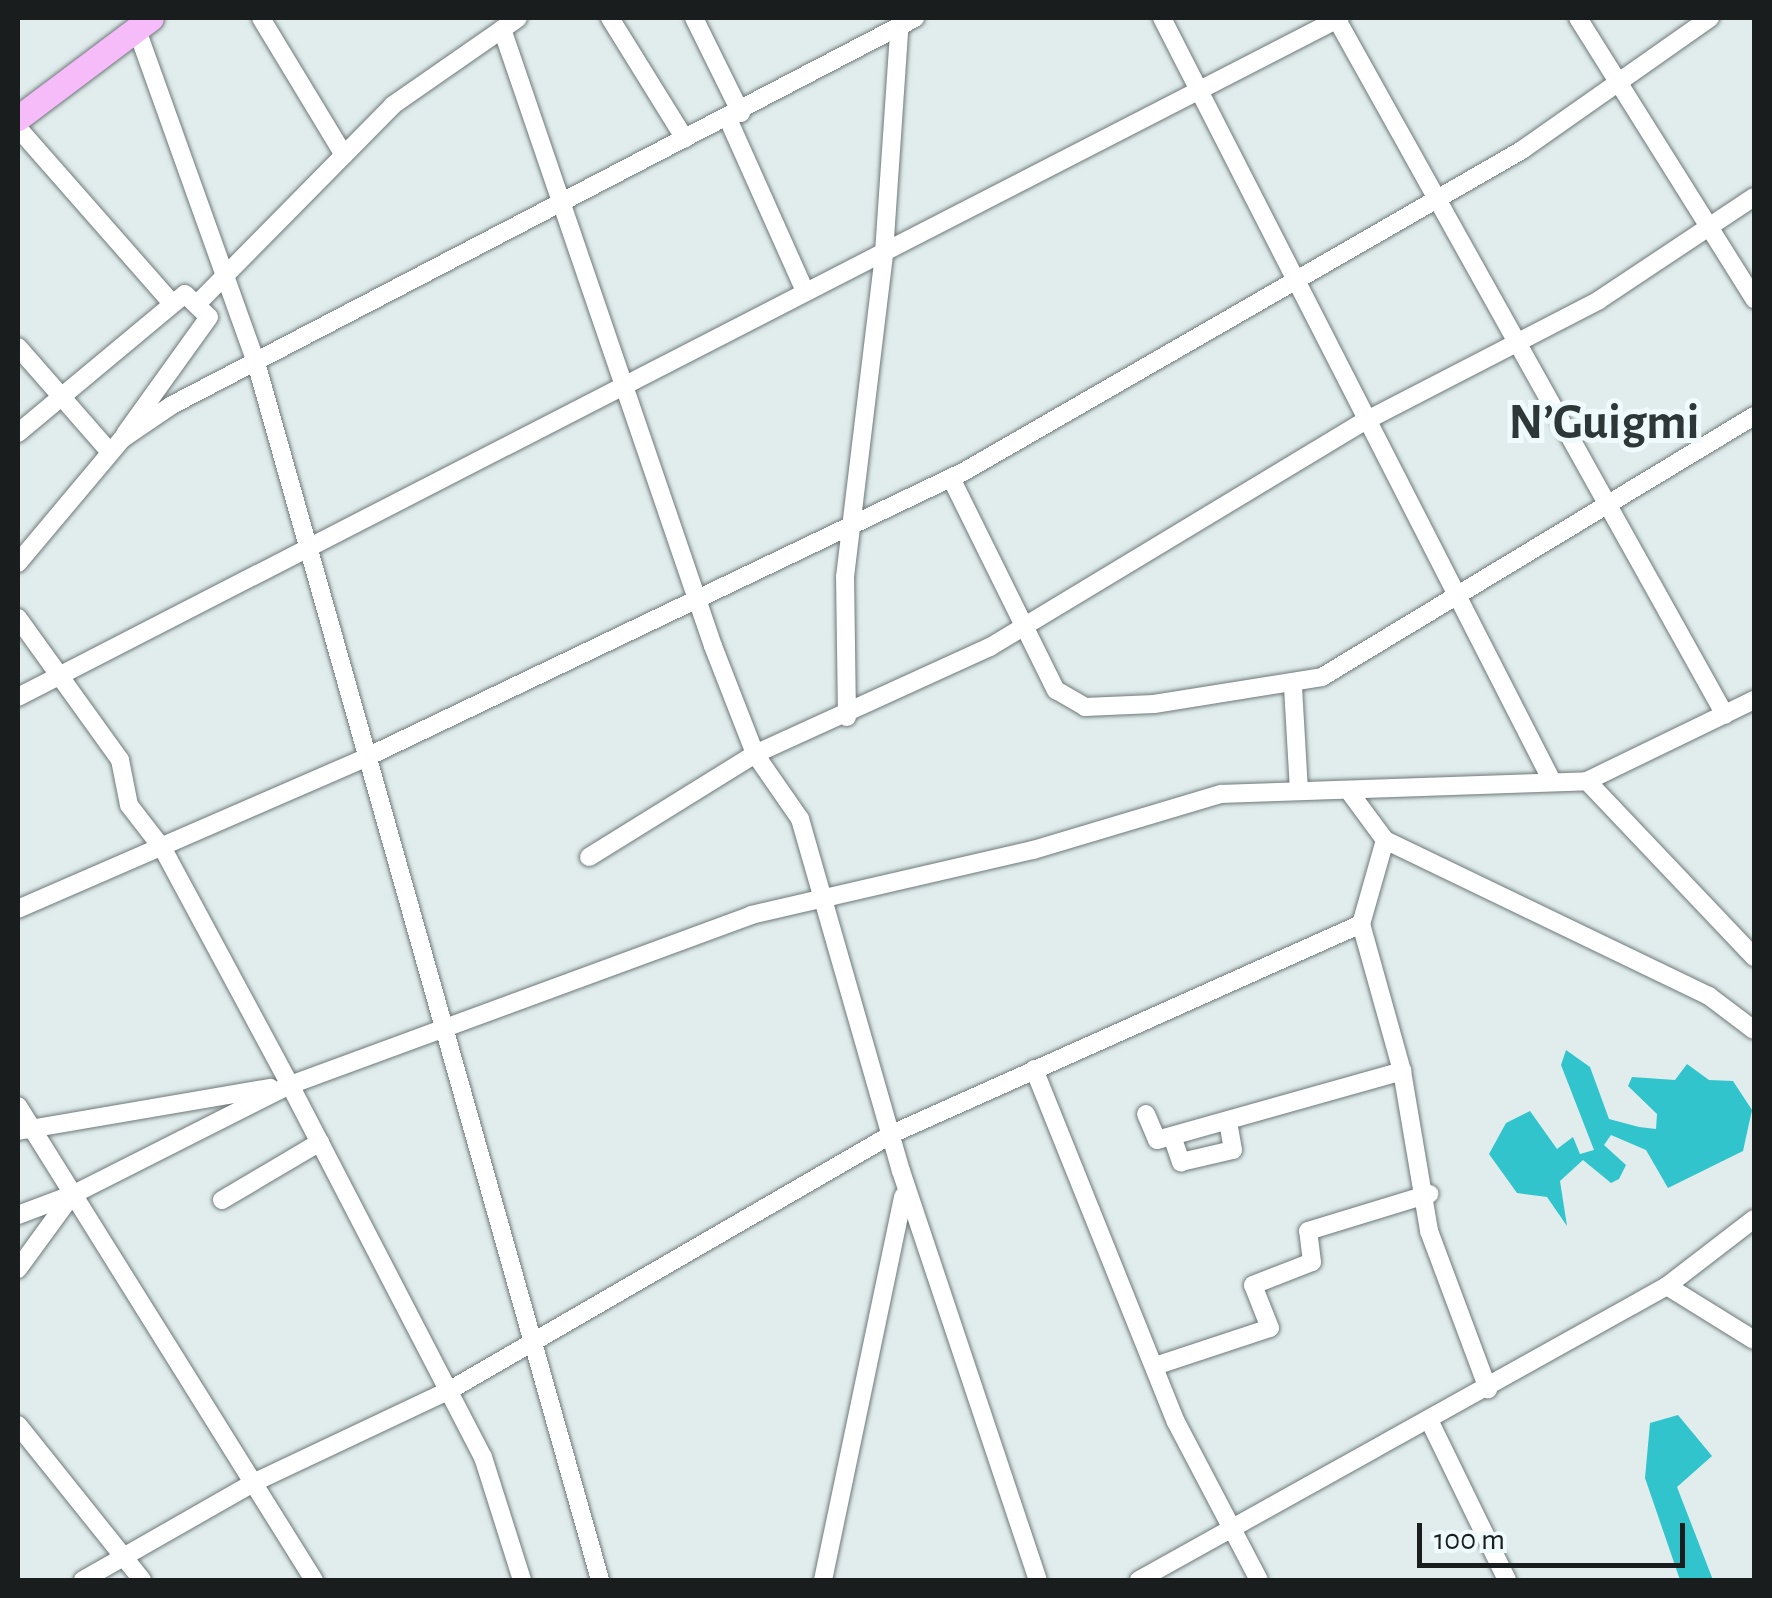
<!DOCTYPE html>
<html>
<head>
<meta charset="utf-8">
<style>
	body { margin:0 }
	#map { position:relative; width:1772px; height:1598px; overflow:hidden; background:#e1eded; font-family:"Alegreya Sans",sans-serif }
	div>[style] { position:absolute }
	.water>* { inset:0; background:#31c4cc }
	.roads { filter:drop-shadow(0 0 2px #6e7879) drop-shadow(0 0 2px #6e7879) }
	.minor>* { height:18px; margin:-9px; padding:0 9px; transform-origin:9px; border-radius:9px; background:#fff }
	.highway>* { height:25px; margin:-12.5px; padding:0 12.5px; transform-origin:12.5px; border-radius:12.5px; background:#f6bcf9 }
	span { translate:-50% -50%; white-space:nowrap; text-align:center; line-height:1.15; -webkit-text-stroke:10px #eefafb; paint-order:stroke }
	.town-label { font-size:50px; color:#2e3737; font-weight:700 }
	.frame { position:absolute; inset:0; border:20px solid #191d1d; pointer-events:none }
	.scale { position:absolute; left:1417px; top:1523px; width:268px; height:45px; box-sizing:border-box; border:5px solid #191d1d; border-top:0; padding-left:12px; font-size:30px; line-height:35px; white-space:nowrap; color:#191d1d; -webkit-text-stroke:8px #eefafb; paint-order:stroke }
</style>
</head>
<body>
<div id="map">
	<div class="water">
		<i style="clip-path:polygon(1566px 1050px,1590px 1067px,1609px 1119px,1639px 1127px,1656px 1129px,1657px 1114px,1628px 1086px,1632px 1077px,1675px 1080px,1687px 1064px,1709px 1080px,1733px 1081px,1752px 1110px,1743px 1151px,1668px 1188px,1646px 1150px,1611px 1135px,1604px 1145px,1626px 1165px,1619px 1179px,1611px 1183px,1583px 1160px,1560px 1181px,1567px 1226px,1547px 1197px,1517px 1193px,1489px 1154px,1506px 1123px,1530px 1111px,1557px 1149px,1573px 1137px,1580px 1154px,1594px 1150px,1561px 1065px)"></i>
		<i style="clip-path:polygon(1678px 1415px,1712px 1456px,1677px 1487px,1713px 1580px,1680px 1580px,1645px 1478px,1650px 1423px)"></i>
	</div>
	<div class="roads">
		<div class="minor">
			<i style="left:261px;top:18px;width:160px;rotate:58.8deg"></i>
			<i style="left:610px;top:18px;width:142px;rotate:58.2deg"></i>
			<i style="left:694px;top:18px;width:106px;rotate:63.7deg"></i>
			<i style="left:1162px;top:18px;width:857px;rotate:62.93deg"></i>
			<i style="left:1336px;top:18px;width:798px;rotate:60.83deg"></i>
			<i style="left:1578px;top:18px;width:332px;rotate:57.9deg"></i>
			<i style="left:502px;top:29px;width:652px;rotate:71.12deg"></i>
			<i style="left:713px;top:646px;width:116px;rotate:68.7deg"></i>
			<i style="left:755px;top:754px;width:79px;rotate:55.3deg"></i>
			<i style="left:800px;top:819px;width:366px;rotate:74deg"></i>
			<i style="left:901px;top:1171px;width:431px;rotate:71.5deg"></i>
			<i style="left:137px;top:30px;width:357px;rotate:70.3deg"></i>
			<i style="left:257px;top:366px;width:1262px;rotate:74.22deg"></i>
			<i style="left:728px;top:119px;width:188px;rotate:65.9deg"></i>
			<i style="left:18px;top:128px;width:233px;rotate:48.7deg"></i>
			<i style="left:198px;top:303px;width:278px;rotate:-45.4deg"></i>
			<i style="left:393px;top:105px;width:152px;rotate:-34.8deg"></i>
			<i style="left:18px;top:347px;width:140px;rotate:48.8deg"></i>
			<i style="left:18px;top:433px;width:217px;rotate:-39.8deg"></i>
			<i style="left:185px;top:294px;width:33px;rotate:44deg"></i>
			<i style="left:209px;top:317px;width:144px;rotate:125.7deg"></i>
			<i style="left:951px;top:478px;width:237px;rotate:63.7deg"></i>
			<i style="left:1056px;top:690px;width:34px;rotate:30deg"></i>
			<i style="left:1085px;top:707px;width:69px;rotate:-2.5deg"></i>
			<i style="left:1154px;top:704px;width:170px;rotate:-9.1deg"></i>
			<i style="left:1322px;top:677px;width:505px;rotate:-31.14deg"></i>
			<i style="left:18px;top:563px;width:162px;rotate:-50deg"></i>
			<i style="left:122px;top:439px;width:60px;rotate:-34.2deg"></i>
			<i style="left:172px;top:405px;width:838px;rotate:-27.51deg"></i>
			<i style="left:18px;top:618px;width:175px;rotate:54.3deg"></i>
			<i style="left:120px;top:760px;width:46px;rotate:78.7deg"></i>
			<i style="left:129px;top:805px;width:56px;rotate:52.3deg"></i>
			<i style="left:163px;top:849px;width:268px;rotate:61.7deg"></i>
			<i style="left:290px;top:1085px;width:419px;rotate:62.6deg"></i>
			<i style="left:483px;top:1457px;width:129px;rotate:72.4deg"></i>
			<i style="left:1293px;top:687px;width:104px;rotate:86.7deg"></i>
			<i style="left:18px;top:697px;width:1486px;rotate:-27.19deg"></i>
			<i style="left:847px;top:717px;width:140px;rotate:-90.8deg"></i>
			<i style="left:845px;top:577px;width:326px;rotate:-83.1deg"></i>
			<i style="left:884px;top:253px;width:236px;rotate:-86.1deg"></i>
			<i style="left:1587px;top:781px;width:243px;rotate:46.5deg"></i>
			<i style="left:1351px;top:794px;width:57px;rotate:53.5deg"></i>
			<i style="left:1385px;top:840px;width:87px;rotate:105.9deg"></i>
			<i style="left:1361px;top:924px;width:153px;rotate:74.4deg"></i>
			<i style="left:1402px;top:1071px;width:162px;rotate:80.4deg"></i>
			<i style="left:1429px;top:1231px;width:169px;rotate:69.5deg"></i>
			<i style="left:1385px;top:840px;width:360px;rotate:25.7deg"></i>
			<i style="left:1709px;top:996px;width:56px;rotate:37.1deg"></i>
			<i style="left:589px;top:857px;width:195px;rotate:-31.8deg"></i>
			<i style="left:755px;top:754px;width:258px;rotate:-24.5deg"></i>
			<i style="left:990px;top:647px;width:440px;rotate:-31.1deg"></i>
			<i style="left:1367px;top:420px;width:261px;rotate:-27.3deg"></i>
			<i style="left:1599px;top:300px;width:186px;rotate:-33.6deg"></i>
			<i style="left:18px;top:909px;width:381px;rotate:-23.5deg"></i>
			<i style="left:367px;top:757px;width:663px;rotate:-25.56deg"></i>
			<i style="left:965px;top:471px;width:643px;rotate:-29.95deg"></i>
			<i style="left:1522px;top:150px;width:230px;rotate:-35.1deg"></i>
			<i style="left:1034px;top:1069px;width:380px;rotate:68.1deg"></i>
			<i style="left:1176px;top:1422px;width:178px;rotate:62.3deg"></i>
			<i style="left:18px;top:1106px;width:559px;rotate:58.02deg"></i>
			<i style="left:1146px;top:1114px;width:28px;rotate:67deg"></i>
			<i style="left:1157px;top:1140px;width:255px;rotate:-15.7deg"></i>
			<i style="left:18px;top:1131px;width:256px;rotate:-9.7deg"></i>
			<i style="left:1172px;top:1136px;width:28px;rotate:71deg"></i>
			<i style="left:1181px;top:1162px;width:53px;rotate:-13deg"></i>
			<i style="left:1233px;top:1150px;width:29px;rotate:-100deg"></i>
			<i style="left:222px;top:1200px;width:114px;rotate:-30.6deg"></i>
			<i style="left:18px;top:1215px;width:57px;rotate:-20.7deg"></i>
			<i style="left:18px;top:1269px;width:92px;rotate:-53.9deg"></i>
			<i style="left:72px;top:1195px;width:244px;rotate:-26.8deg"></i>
			<i style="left:290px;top:1085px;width:491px;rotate:-20.2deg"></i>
			<i style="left:751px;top:915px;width:289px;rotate:-13deg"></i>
			<i style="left:1033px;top:850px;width:196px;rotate:-16.6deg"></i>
			<i style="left:1221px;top:794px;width:366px;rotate:-2deg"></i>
			<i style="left:1587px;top:781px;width:186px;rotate:-25.9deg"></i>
			<i style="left:1667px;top:1286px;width:102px;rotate:31.8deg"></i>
			<i style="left:1155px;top:1366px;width:121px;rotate:-18.3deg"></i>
			<i style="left:1270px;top:1328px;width:46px;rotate:-111.6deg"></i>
			<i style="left:1253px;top:1285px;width:63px;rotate:-21.3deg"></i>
			<i style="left:1312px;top:1262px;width:31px;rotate:-97deg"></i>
			<i style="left:1308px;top:1231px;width:127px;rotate:-17deg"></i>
			<i style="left:1430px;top:1422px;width:176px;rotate:64deg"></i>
			<i style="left:18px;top:1425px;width:198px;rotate:51.3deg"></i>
			<i style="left:83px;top:1580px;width:196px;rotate:-29.7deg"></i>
			<i style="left:253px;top:1483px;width:218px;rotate:-25.3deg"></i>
			<i style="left:450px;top:1390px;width:513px;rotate:-30.06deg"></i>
			<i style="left:894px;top:1133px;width:512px;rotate:-24.11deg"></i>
			<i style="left:823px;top:1580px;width:392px;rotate:-78.2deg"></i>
			<i style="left:1139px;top:1580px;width:604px;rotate:-29.11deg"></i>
			<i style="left:1667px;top:1286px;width:110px;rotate:-37.6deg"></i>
		</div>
		<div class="highway">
			<i style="left:18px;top:118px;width:166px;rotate:-36.9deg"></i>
		</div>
	</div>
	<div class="town-label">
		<span style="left:1604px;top:424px">N’Guigmi</span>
	</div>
	<div class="frame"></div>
	<div class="scale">100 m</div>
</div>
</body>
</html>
